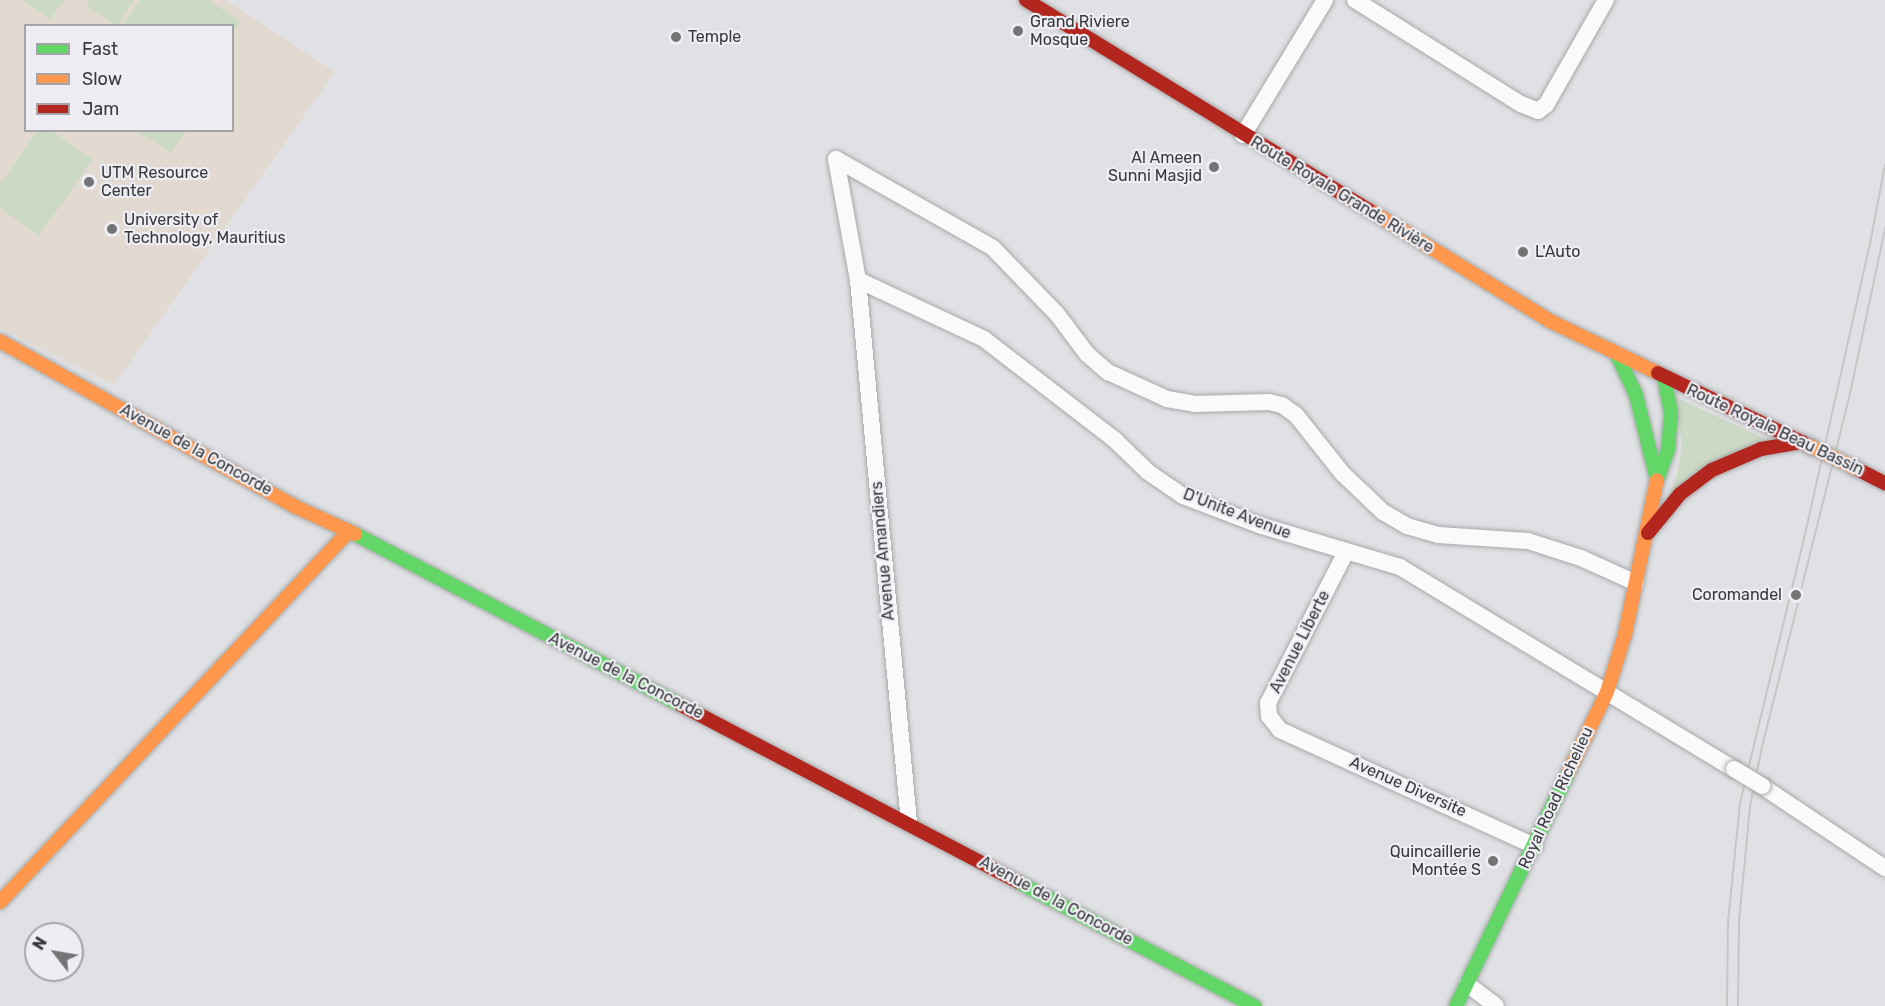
<!DOCTYPE html>
<html>
<head>
<meta charset="utf-8">
<style>
	body { margin:0 }
	#map { position:relative; width:1885px; height:1006px; overflow:hidden; background:#e0e1e4; font-family:Rubik,sans-serif }
	div>[style] { position:absolute }
	.education>* { inset:0; background:#e2dad1 }
	.green>* { inset:0; background:#ccdac5 }
	.roads { filter:drop-shadow(0 0 2px #a8a9ab) drop-shadow(0 0 2px #a8a9ab) }
	.street>* { height:16px; margin:-8px; padding:0 8px; transform-origin:8px; border-radius:8px; background:#fafafb }
	.fast>* { height:14px; margin:-7px; padding:0 7px; transform-origin:7px; border-radius:7px; background:#63d668 }
	.slow>* { height:14px; margin:-7px; padding:0 7px; transform-origin:7px; border-radius:7px; background:#ff974d }
	.jam>* { height:14px; margin:-7px; padding:0 7px; transform-origin:7px; border-radius:7px; background:#b3261e }
	.tram>* { height:1.5px; margin:-0.75px; padding:0 0.75px; transform-origin:0.75px; border-radius:0.75px; background:#c6c6c7 }
	.bridges { filter:drop-shadow(0 0 2px #a8a9ab) drop-shadow(0 0 2px #a8a9ab) }
	.street-bridge>* { height:16px; margin:-8px; padding:0 8px; transform-origin:8px; border-radius:8px; background:#fafafb }
	.slow-bridge>* { height:14px; margin:-7px; padding:0 7px; transform-origin:7px; border-radius:7px; background:#ff974d }
	.dots>* { width:16px; height:16px; translate:-50% -50%; box-sizing:border-box; border:3px solid #ededf3; border-radius:50% }
	span { translate:-50% -50%; white-space:nowrap; text-align:center; line-height:1.15; -webkit-text-stroke:4.5px #ededf3; paint-order:stroke }
	.poi-label { font-size:16px; color:#38393b }
	.left { translate:0 -50%; text-align:left }
	.right { translate:-100% -50%; text-align:right }
	.street-label { font-size:16px; color:#38393b }
	.legend { position:absolute; left:24px; top:24px; width:210px; height:108px; box-sizing:border-box; background:#ededf3; border:2px solid #a5a5a9; margin:0; padding:8px 10px; list-style:none; font-size:18px; color:#38393b }
	.legend li { display:flex; align-items:center; gap:12px; height:30px }
	.legend b { width:30px; border:2px solid #a5a5a9 }
	.north { position:absolute; left:24px; top:922px; width:60px; height:60px; box-sizing:border-box; background:#ededf3; border:2px solid #a5a5a9; border-radius:50%; rotate:301deg; font-size:16px; font-weight:700; line-height:24px; text-align:center; color:#38393b }
	.north::after { content:''; display:block; margin:auto; width:21px; height:27px; background:#737476; clip-path:polygon(50% 0,100% 100%,50% 72%,0 100%) }
</style>
</head>
<body>
<div id="map">
	<div class="education">
		<i style="clip-path:polygon(evenodd,0 0,225px 0,335px 72px,114px 385px,0 328px,0 0,26px 26px,232px 26px,232px 130px,26px 130px,26px 26px)"></i>
	</div>
	<div class="green">
		<i style="clip-path:polygon(22px 0,64px 0,50px 20px)"></i>
		<i style="clip-path:polygon(90px 0,134px 0,117px 26px,86px 7px)"></i>
		<i style="clip-path:polygon(139px 0,208px 0,240px 21px,233px 33px,232px 26px,123px 25px)"></i>
		<i style="clip-path:polygon(37px 131px,52px 131px,93px 159px,39px 236px,0 208px,0 184px)"></i>
		<i style="clip-path:polygon(136px 131px,186px 131px,171px 153px)"></i>
		<i style="clip-path:polygon(1675px 397px,1764px 438px,1670px 494px,1678px 471px,1682px 443px)"></i>
	</div>
	<div class="roads">
		<div class="street">
			<i style="left:1355px;top:0;width:196px;rotate:32.1deg"></i>
			<i style="left:1521px;top:104px;width:18px;rotate:22deg"></i>
			<i style="left:1538px;top:111px;width:10px;rotate:-37deg"></i>
			<i style="left:1546px;top:105px;width:121px;rotate:-60.3deg"></i>
			<i style="left:1243px;top:135px;width:158px;rotate:-58.7deg"></i>
			<i style="left:836px;top:159px;width:180px;rotate:29.5deg"></i>
			<i style="left:993px;top:248px;width:92px;rotate:45.9deg"></i>
			<i style="left:1057px;top:314px;width:50px;rotate:53.1deg"></i>
			<i style="left:1087px;top:354px;width:28px;rotate:41deg"></i>
			<i style="left:1108px;top:372px;width:65px;rotate:24.6deg"></i>
			<i style="left:1167px;top:399px;width:27px;rotate:10deg"></i>
			<i style="left:1194px;top:404px;width:75px;rotate:-1.5deg"></i>
			<i style="left:1269px;top:402px;width:13px;rotate:13deg"></i>
			<i style="left:1282px;top:405px;width:17px;rotate:36deg"></i>
			<i style="left:1296px;top:415px;width:75px;rotate:51.5deg"></i>
			<i style="left:1343px;top:474px;width:55px;rotate:43.5deg"></i>
			<i style="left:1383px;top:512px;width:28px;rotate:30deg"></i>
			<i style="left:1407px;top:526px;width:32px;rotate:16deg"></i>
			<i style="left:1438px;top:535px;width:90px;rotate:3.8deg"></i>
			<i style="left:1528px;top:541px;width:56px;rotate:17.8deg"></i>
			<i style="left:1581px;top:558px;width:60px;rotate:24.4deg"></i>
			<i style="left:836px;top:159px;width:123px;rotate:79.7deg"></i>
			<i style="left:858px;top:280px;width:545px;rotate:84.63deg"></i>
			<i style="left:858px;top:280px;width:139px;rotate:25.1deg"></i>
			<i style="left:984px;top:339px;width:164px;rotate:37.6deg"></i>
			<i style="left:1114px;top:439px;width:47px;rotate:44.1deg"></i>
			<i style="left:1148px;top:472px;width:42px;rotate:34.4deg"></i>
			<i style="left:1183px;top:496px;width:81px;rotate:20.9deg"></i>
			<i style="left:1259px;top:525px;width:147px;rotate:16.6deg"></i>
			<i style="left:1400px;top:567px;width:390px;rotate:31.2deg"></i>
			<i style="left:1346px;top:552px;width:170px;rotate:117.3deg"></i>
			<i style="left:1268px;top:703px;width:13px;rotate:86deg"></i>
			<i style="left:1269px;top:716px;width:18px;rotate:52deg"></i>
			<i style="left:1280px;top:730px;width:280px;rotate:24.5deg"></i>
			<i style="left:1762px;top:786px;width:148px;rotate:33.7deg"></i>
			<i style="left:1467px;top:984px;width:36px;rotate:37deg"></i>
		</div>
		<div class="fast">
			<i style="left:1617px;top:355px;width:44px;rotate:64.6deg"></i>
			<i style="left:1636px;top:395px;width:88px;rotate:76.1deg"></i>
			<i style="left:1657px;top:480px;width:33px;rotate:-70deg"></i>
			<i style="left:1668px;top:449px;width:36px;rotate:-85deg"></i>
			<i style="left:1671px;top:413px;width:36px;rotate:-101deg"></i>
			<i style="left:355px;top:534px;width:368px;rotate:27.7deg"></i>
			<i style="left:1018px;top:882px;width:267px;rotate:27.7deg"></i>
			<i style="left:1456px;top:1006px;width:259px;rotate:-64.3deg"></i>
		</div>
		<div class="slow">
			<i style="left:1369px;top:210px;width:215px;rotate:31.5deg"></i>
			<i style="left:1552px;top:322px;width:118px;rotate:25.7deg"></i>
			<i style="left:0;top:341px;width:339px;rotate:29.3deg"></i>
			<i style="left:296px;top:507px;width:65px;rotate:24.6deg"></i>
			<i style="left:1568px;top:773px;width:90px;rotate:-64.3deg"></i>
			<i style="left:1607px;top:692px;width:61px;rotate:-72.8deg"></i>
			<i style="left:1625px;top:634px;width:157px;rotate:-78.3deg"></i>
			<i style="left:0;top:902px;width:509px;rotate:-46.75deg"></i>
		</div>
		<div class="jam">
			<i style="left:1026px;top:0;width:402px;rotate:31.5deg"></i>
			<i style="left:1658px;top:373px;width:169px;rotate:25.7deg"></i>
			<i style="left:1855px;top:468px;width:34px;rotate:27deg"></i>
			<i style="left:1648px;top:533px;width:50px;rotate:-50.6deg"></i>
			<i style="left:1680px;top:494px;width:40px;rotate:-37deg"></i>
			<i style="left:1712px;top:470px;width:53px;rotate:-23.2deg"></i>
			<i style="left:1761px;top:449px;width:42px;rotate:-9.7deg"></i>
			<i style="left:681px;top:705px;width:381px;rotate:27.7deg"></i>
		</div>
	</div>
	<div class="tram">
		<i style="left:1727px;top:1006px;width:84px;rotate:-89.3deg"></i>
		<i style="left:1728px;top:922px;width:120px;rotate:-84.2deg"></i>
		<i style="left:1740px;top:803px;width:281px;rotate:-76.4deg"></i>
		<i style="left:1806px;top:530px;width:293px;rotate:-77.4deg"></i>
		<i style="left:1870px;top:244px;width:80px;rotate:-79.2deg"></i>
		<i style="left:1738px;top:1006px;width:85px;rotate:-89.3deg"></i>
		<i style="left:1739px;top:921px;width:116px;rotate:-84.5deg"></i>
		<i style="left:1750px;top:806px;width:60px;rotate:-78.5deg"></i>
		<i style="left:1762px;top:747px;width:369px;rotate:-76deg"></i>
		<i style="left:1851px;top:389px;width:164px;rotate:-78deg"></i>
	</div>
	<div class="bridges">
		<div class="street-bridge">
			<i style="left:1734px;top:769px;width:33px;rotate:31deg"></i>
		</div>
		<div class="slow-bridge">
			<i style="left:1810px;top:446px;width:50px;rotate:26.1deg"></i>
		</div>
	</div>
	<div class="dots">
		<i style="left:1018px;top:31px;background:#737476"></i>
		<i style="left:676px;top:37px;background:#737476"></i>
		<i style="left:1214px;top:167px;background:#737476"></i>
		<i style="left:89px;top:182px;background:#737476"></i>
		<i style="left:112px;top:229px;background:#737476"></i>
		<i style="left:1523px;top:252px;background:#737476"></i>
		<i style="left:1796px;top:595px;background:#737476"></i>
		<i style="left:1493px;top:861px;background:#737476"></i>
	</div>
	<div class="poi-label">
		<span class="left" style="left:1030px;top:31px">Grand Riviere<br>Mosque</span>
		<span class="left" style="left:688px;top:37px">Temple</span>
		<span class="right" style="left:1202px;top:167px">Al Ameen<br>Sunni Masjid</span>
		<span class="left" style="left:101px;top:182px">UTM Resource<br>Center</span>
		<span class="left" style="left:124px;top:229px">University of<br>Technology, Mauritius</span>
		<span class="left" style="left:1535px;top:252px">L'Auto</span>
		<span class="right" style="left:1782px;top:595px">Coromandel</span>
		<span class="right" style="left:1481px;top:861px">Quincaillerie<br>Montée S</span>
	</div>
	<div class="street-label">
		<span style="left:1342px;top:195px;rotate:31deg">Route Royale Grande Rivière</span>
		<span style="left:1775px;top:430px;rotate:25deg">Route Royale Beau Bassin</span>
		<span style="left:196px;top:450px;rotate:29deg">Avenue de la Concorde</span>
		<span style="left:1237px;top:514px;rotate:21deg">D'Unite Avenue</span>
		<span style="left:883px;top:551px;rotate:-95deg">Avenue Amandiers</span>
		<span style="left:1300px;top:642px;rotate:-63deg">Avenue Liberte</span>
		<span style="left:626px;top:676px;rotate:27deg">Avenue de la Concorde</span>
		<span style="left:1408px;top:787px;rotate:24deg">Avenue Diversite</span>
		<span style="left:1556px;top:798px;rotate:-65deg">Royal Road Richelieu</span>
		<span style="left:1056px;top:901px;rotate:28deg">Avenue de la Concorde</span>
	</div>
	<ul class="legend">
	<li><b style="height:8px;background:#63d668"></b>Fast</li>
	<li><b style="height:8px;background:#ff974d"></b>Slow</li>
	<li><b style="height:8px;background:#b3261e"></b>Jam</li>
	</ul>
	<div class="north">N</div>
</div>
</body>
</html>
